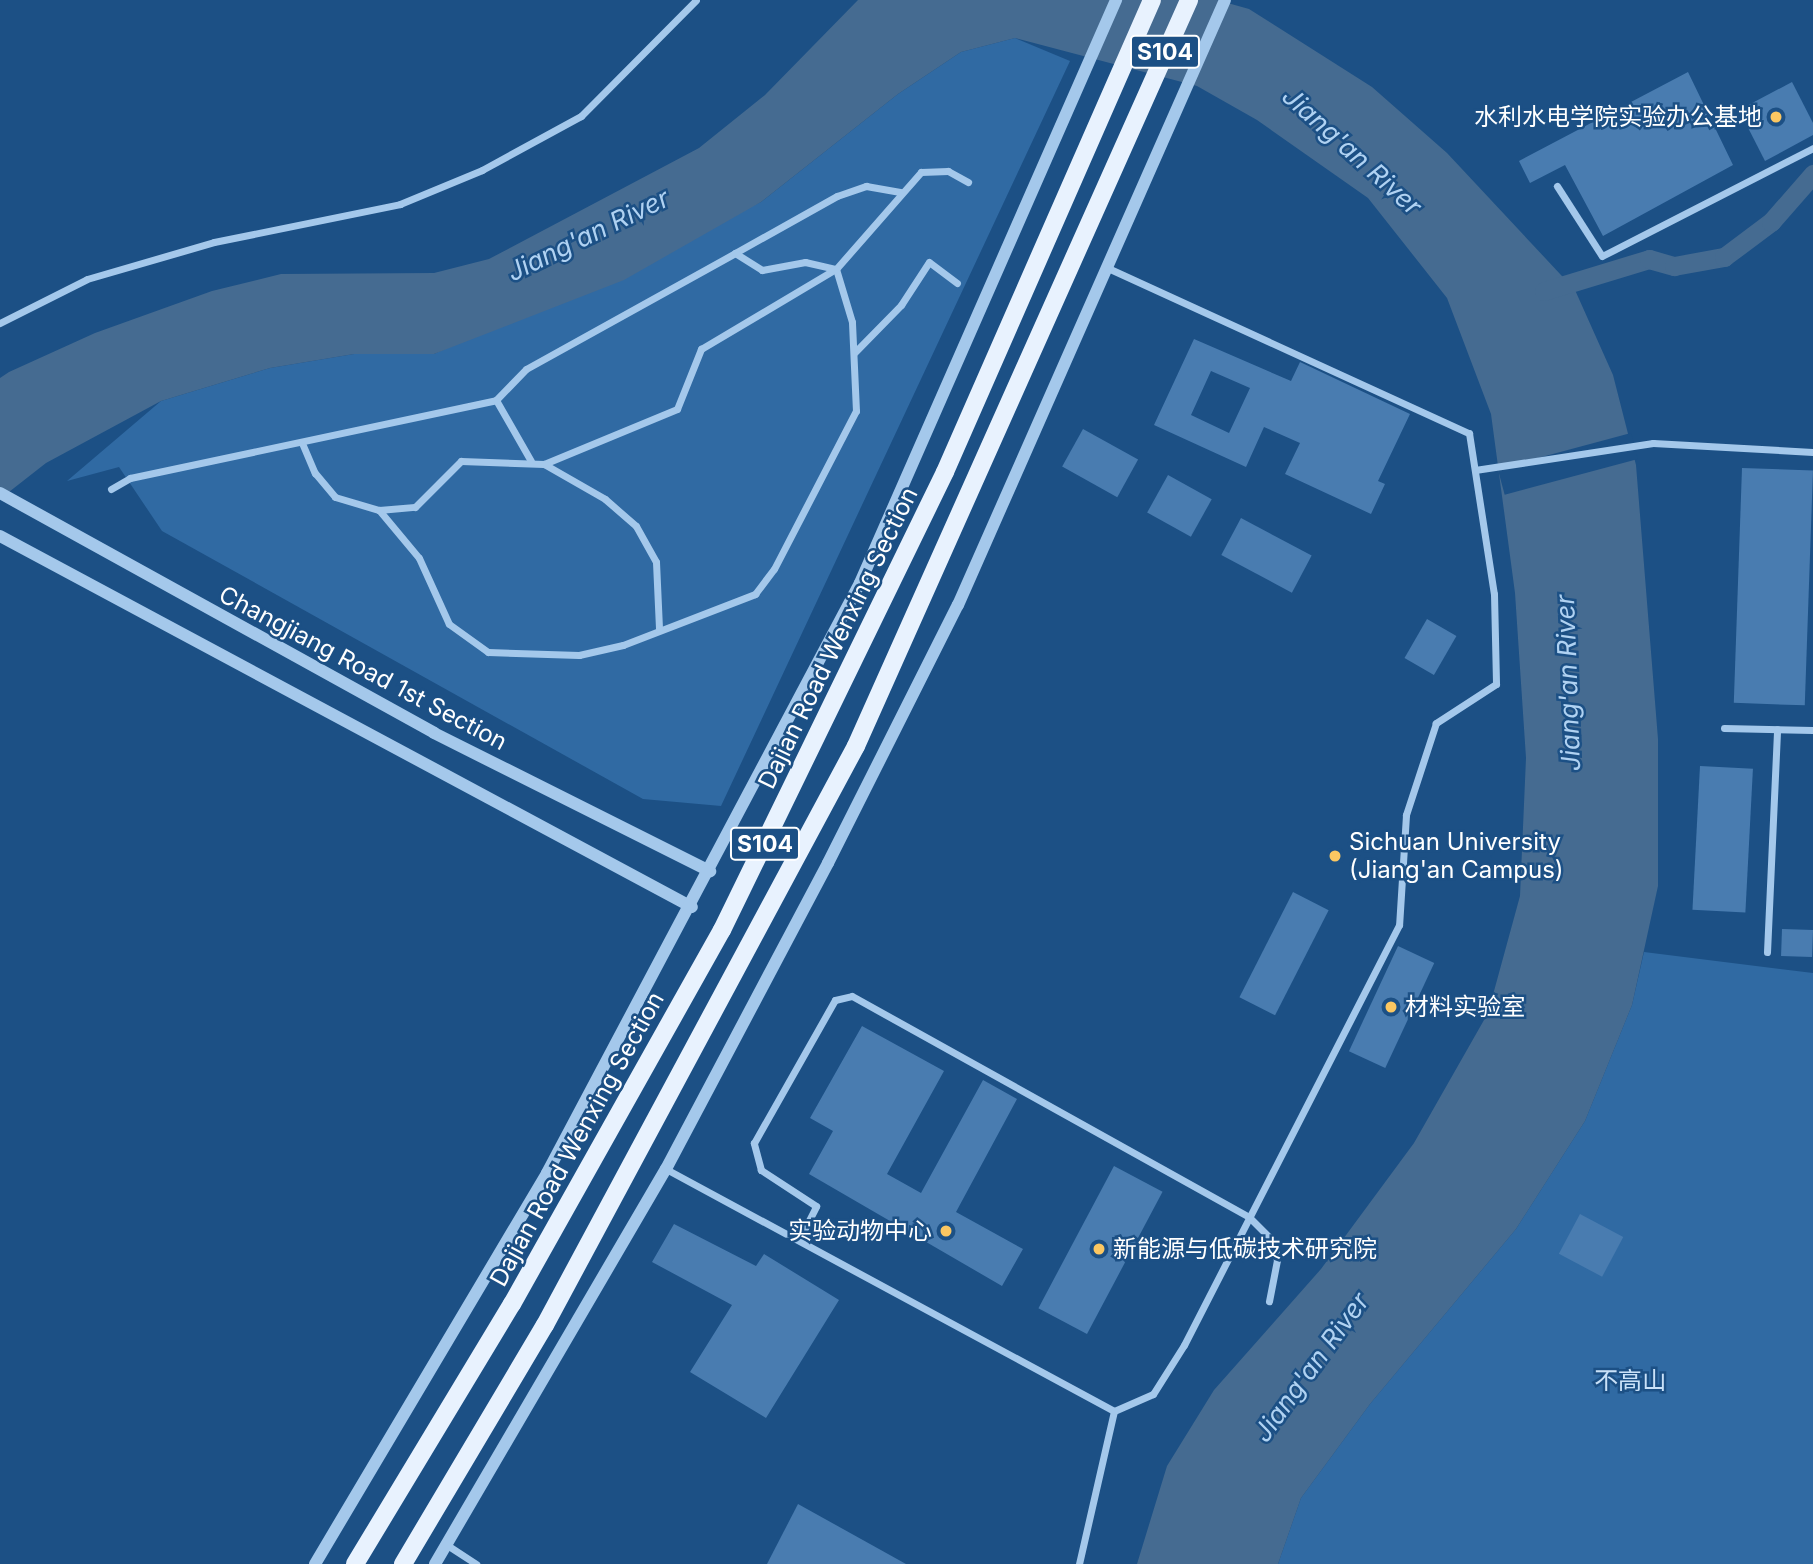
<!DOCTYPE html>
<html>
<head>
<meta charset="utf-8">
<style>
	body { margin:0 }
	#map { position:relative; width:1813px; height:1564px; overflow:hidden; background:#1c5085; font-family:Inter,"Noto Sans SC",sans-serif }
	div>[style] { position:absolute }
	.green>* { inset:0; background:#306aa3 }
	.water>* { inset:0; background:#456b91 }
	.pier>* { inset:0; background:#1c5085; transform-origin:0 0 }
	.canal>* { height:19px; margin:-9.5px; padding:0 9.5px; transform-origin:9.5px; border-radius:9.5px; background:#456b91 }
	.building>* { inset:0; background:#497cb0; transform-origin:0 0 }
	.minor>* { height:7px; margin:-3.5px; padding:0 3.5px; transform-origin:3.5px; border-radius:3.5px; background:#a4c8eb }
	.tertiary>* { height:12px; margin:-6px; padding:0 6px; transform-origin:6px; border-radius:6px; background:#a4c8eb }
	.primary>* { height:18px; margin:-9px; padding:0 9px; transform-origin:9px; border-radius:9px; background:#e8f2fe }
	.dots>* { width:19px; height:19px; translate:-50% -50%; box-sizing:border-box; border:4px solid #1c5085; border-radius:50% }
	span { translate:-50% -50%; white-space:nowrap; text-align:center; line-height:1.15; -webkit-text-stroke:5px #1c5085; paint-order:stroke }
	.shield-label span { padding:2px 5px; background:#1c5085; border:2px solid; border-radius:5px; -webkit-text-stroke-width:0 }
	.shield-label { font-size:23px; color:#fff; font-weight:700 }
	.poi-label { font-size:24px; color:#fff }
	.right { translate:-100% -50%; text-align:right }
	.left { translate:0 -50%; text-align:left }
	.street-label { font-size:24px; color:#fff }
	.park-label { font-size:24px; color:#c9e1f8 }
	.water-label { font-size:26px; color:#b0d2f2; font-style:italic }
</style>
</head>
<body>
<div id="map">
	<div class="green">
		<i style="clip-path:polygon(1015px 38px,1070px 61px,721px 806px,643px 799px,162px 531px,119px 467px,67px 481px,161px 401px,270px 368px,354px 354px,434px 354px,761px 202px,898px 94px,961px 52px)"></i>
		<i style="clip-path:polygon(1644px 952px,1813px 973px,1813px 1564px,1278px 1564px,1301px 1498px,1370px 1404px,1516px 1229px,1585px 1121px,1632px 1005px)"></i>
	</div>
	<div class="water">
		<i style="clip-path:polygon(858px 0,1217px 0,1249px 9px,1372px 87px,1447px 153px,1575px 290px,1613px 375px,1636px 465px,1658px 739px,1658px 886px,1632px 1005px,1585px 1121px,1516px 1229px,1370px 1404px,1301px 1498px,1278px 1564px,1137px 1564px,1167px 1466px,1214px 1390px,1321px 1269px,1414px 1143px,1488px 1013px,1520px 896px,1526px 758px,1515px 593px,1491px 414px,1447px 298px,1368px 198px,1257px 120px,1197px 86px,1015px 38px,961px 52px,898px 94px,761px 202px,624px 280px,434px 354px,354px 354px,270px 368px,161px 401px,46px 463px,0 499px,0 378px,9px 372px,95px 333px,212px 291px,281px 274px,434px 273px,489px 259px,699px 148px,765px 95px)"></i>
	</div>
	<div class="pier">
		<i style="left:1631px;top:433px;width:27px;height:138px;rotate:75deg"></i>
	</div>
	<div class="canal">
		<i style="left:1544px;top:291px;width:110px;rotate:-16.9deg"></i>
		<i style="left:1649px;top:259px;width:26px;rotate:16deg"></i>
		<i style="left:1674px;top:266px;width:51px;rotate:-10.2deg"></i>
		<i style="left:1724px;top:257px;width:59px;rotate:-36.7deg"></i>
		<i style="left:1771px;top:222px;width:64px;rotate:-48.8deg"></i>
	</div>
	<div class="building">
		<i style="clip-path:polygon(1688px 72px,1733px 165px,1603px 236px,1565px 165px,1530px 183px,1519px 161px)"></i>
		<i style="clip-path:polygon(1792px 82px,1813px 123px,1813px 135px,1765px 161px,1739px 110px)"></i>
		<i style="clip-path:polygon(evenodd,1194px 339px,1291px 381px,1300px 362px,1410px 414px,1378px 481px,1385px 484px,1371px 514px,1285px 474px,1300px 443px,1264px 427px,1246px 467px,1154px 425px,1194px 339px,1211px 371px,1250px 388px,1229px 433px,1191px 415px,1211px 371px)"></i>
		<i style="left:1083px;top:429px;width:63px;height:43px;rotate:29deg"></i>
		<i style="left:1742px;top:468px;width:71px;height:235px;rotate:2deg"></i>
		<i style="left:1168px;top:475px;width:50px;height:43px;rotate:29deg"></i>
		<i style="left:1241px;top:518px;width:80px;height:42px;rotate:28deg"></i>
		<i style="left:1427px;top:619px;width:34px;height:45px;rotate:30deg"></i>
		<i style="left:1700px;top:766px;width:53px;height:144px;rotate:3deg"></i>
		<i style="left:1293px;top:892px;width:40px;height:118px;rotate:27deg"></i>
		<i style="left:1782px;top:929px;width:31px;height:27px;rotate:2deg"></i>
		<i style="left:1398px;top:946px;width:40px;height:116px;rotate:25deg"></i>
		<i style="clip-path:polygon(862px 1026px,944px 1071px,887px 1174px,921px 1193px,983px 1080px,1017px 1099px,956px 1212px,1023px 1249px,1002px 1286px,809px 1174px,833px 1131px,810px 1118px)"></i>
		<i style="left:1114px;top:1166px;width:55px;height:161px;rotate:28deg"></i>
		<i style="left:1580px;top:1214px;width:49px;height:45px;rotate:28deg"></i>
		<i style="clip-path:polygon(674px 1224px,756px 1266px,764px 1254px,839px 1300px,766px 1418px,690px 1372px,732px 1305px,652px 1262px)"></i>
		<i style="clip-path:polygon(798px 1504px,906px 1564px,767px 1564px)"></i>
	</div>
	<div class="minor">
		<i style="left:1557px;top:186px;width:83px;rotate:57.3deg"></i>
		<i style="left:1602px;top:256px;width:237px;rotate:-27.1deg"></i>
		<i style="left:735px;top:253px;width:117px;rotate:-29.2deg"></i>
		<i style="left:837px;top:196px;width:31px;rotate:-19deg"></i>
		<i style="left:866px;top:186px;width:36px;rotate:10deg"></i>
		<i style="left:1110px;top:269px;width:395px;rotate:24.6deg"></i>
		<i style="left:1469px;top:433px;width:163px;rotate:81.2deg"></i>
		<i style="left:1494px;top:594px;width:90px;rotate:88.7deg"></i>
		<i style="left:1496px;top:684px;width:72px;rotate:147deg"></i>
		<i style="left:1436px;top:723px;width:97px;rotate:108.1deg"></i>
		<i style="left:1406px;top:815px;width:110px;rotate:93.6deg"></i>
		<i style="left:1399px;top:925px;width:472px;rotate:117.1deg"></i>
		<i style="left:1184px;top:1345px;width:58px;rotate:122.3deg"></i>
		<i style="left:1153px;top:1394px;width:43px;rotate:156.4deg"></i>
		<i style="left:0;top:323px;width:97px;rotate:-26.8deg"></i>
		<i style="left:87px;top:279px;width:132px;rotate:-16.2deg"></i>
		<i style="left:214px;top:242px;width:190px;rotate:-11.5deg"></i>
		<i style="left:400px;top:204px;width:89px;rotate:-22.5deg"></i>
		<i style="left:482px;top:170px;width:113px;rotate:-28.6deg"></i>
		<i style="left:581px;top:116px;width:163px;rotate:-45.2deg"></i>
		<i style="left:855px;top:352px;width:66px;rotate:-45.6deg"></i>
		<i style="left:901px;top:305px;width:51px;rotate:-56.9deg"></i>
		<i style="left:929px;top:262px;width:35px;rotate:37deg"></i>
		<i style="left:496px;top:400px;width:70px;rotate:60.2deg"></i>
		<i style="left:302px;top:443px;width:33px;rotate:67deg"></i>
		<i style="left:315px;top:473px;width:31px;rotate:50deg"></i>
		<i style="left:335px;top:497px;width:46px;rotate:16.5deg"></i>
		<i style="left:379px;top:510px;width:62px;rotate:50.2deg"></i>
		<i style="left:419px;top:558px;width:72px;rotate:65.6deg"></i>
		<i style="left:449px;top:624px;width:48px;rotate:35.7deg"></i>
		<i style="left:488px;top:652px;width:91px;rotate:1.9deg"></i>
		<i style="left:579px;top:655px;width:45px;rotate:-12.8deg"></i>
		<i style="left:623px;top:645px;width:142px;rotate:-21.1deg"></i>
		<i style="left:755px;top:594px;width:31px;rotate:-53deg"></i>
		<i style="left:774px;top:569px;width:178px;rotate:-62.6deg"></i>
		<i style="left:856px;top:411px;width:89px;rotate:-92.6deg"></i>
		<i style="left:852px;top:322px;width:55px;rotate:-106.8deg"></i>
		<i style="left:836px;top:269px;width:129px;rotate:-48.8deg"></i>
		<i style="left:921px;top:172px;width:27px;rotate:-2deg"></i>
		<i style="left:948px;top:171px;width:23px;rotate:29deg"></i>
		<i style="left:544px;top:464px;width:144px;rotate:-22.5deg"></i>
		<i style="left:677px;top:409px;width:65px;rotate:-68.2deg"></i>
		<i style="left:701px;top:349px;width:157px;rotate:-30.7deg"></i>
		<i style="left:1475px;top:470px;width:180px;rotate:-8.6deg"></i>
		<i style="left:1653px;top:443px;width:160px;rotate:3.2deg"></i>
		<i style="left:111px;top:489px;width:22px;rotate:-30deg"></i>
		<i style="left:130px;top:478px;width:374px;rotate:-12deg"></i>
		<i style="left:496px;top:400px;width:43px;rotate:-45.9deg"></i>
		<i style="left:526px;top:369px;width:239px;rotate:-29deg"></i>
		<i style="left:735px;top:253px;width:32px;rotate:32deg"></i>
		<i style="left:762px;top:270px;width:44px;rotate:-10.5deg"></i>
		<i style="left:805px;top:262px;width:32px;rotate:13deg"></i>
		<i style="left:379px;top:510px;width:36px;rotate:-5deg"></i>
		<i style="left:415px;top:507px;width:65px;rotate:-45deg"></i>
		<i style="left:461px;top:461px;width:83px;rotate:2.1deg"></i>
		<i style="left:544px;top:464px;width:70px;rotate:29.8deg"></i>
		<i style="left:605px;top:499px;width:41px;rotate:41.1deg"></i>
		<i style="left:636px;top:526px;width:41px;rotate:60.9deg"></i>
		<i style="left:656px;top:562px;width:66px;rotate:87.4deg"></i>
		<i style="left:1724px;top:728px;width:89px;rotate:1.3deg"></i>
		<i style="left:1767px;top:952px;width:223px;rotate:-87.4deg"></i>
		<i style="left:666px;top:1169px;width:509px;rotate:28.38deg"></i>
		<i style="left:1114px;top:1411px;width:157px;rotate:102.9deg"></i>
		<i style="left:799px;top:1240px;width:38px;rotate:-63deg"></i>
		<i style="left:816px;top:1206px;width:66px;rotate:-146.8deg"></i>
		<i style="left:761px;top:1170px;width:28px;rotate:-105deg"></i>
		<i style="left:754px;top:1143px;width:164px;rotate:-60.5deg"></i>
		<i style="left:835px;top:1000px;width:17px;rotate:-13deg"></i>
		<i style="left:852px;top:996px;width:454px;rotate:29.1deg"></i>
		<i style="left:1249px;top:1217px;width:35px;rotate:45deg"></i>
		<i style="left:1274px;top:1242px;width:18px;rotate:81deg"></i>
		<i style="left:1277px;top:1260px;width:42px;rotate:101deg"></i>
		<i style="left:447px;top:1545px;width:35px;rotate:33deg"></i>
	</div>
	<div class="tertiary">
		<i style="left:0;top:493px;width:496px;rotate:28.9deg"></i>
		<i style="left:434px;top:733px;width:309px;rotate:26.6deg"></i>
		<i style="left:0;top:536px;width:785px;rotate:28.2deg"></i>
		<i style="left:315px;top:1564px;width:455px;rotate:-59.3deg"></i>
		<i style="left:547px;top:1173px;width:668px;rotate:-62.05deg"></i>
		<i style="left:860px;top:583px;width:637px;rotate:-66.29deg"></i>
		<i style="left:435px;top:1564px;width:458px;rotate:-59.7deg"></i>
		<i style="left:666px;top:1169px;width:346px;rotate:-62.1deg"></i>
		<i style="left:828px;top:863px;width:289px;rotate:-63.3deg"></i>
		<i style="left:958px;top:605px;width:661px;rotate:-66.19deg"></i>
	</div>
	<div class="primary">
		<i style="left:355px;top:1564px;width:304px;rotate:-58.9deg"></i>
		<i style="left:512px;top:1304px;width:429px;rotate:-60.7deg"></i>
		<i style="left:722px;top:930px;width:509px;rotate:-64.04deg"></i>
		<i style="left:945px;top:472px;width:515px;rotate:-66.32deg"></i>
		<i style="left:403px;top:1564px;width:278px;rotate:-59.3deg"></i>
		<i style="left:545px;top:1325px;width:657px;rotate:-61.76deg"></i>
		<i style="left:856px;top:746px;width:817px;rotate:-65.94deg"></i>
	</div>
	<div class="dots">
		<i style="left:1776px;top:117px;background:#fbc762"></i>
		<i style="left:1335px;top:856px;background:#fbc762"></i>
		<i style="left:1391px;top:1007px;background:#fbc762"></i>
		<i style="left:946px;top:1231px;background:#fbc762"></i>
		<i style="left:1099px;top:1249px;background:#fbc762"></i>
	</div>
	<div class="shield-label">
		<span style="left:1165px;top:52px">S104</span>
		<span style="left:765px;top:844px">S104</span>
	</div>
	<div class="poi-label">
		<span class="right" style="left:1762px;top:117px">水利水电学院实验办公基地</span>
		<span class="left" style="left:1349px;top:856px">Sichuan University<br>(Jiang'an Campus)</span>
		<span class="left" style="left:1405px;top:1007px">材料实验室</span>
		<span class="right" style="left:932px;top:1231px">实验动物中心</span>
		<span class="left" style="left:1113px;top:1249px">新能源与低碳技术研究院</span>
	</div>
	<div class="street-label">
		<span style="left:838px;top:638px;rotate:-64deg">Dajian Road Wenxing Section</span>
		<span style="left:363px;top:668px;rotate:28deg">Changjiang Road 1st Section</span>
		<span style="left:577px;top:1139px;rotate:-61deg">Dajian Road Wenxing Section</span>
	</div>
	<div class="park-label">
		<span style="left:1630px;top:1381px">不高山</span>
	</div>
	<div class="water-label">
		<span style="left:1352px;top:151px;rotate:42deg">Jiang'an River</span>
		<span style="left:588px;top:235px;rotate:-26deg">Jiang'an River</span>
		<span style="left:1568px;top:683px;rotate:-92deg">Jiang'an River</span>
		<span style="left:1311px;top:1367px;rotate:-54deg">Jiang'an River</span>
	</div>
</div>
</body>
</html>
